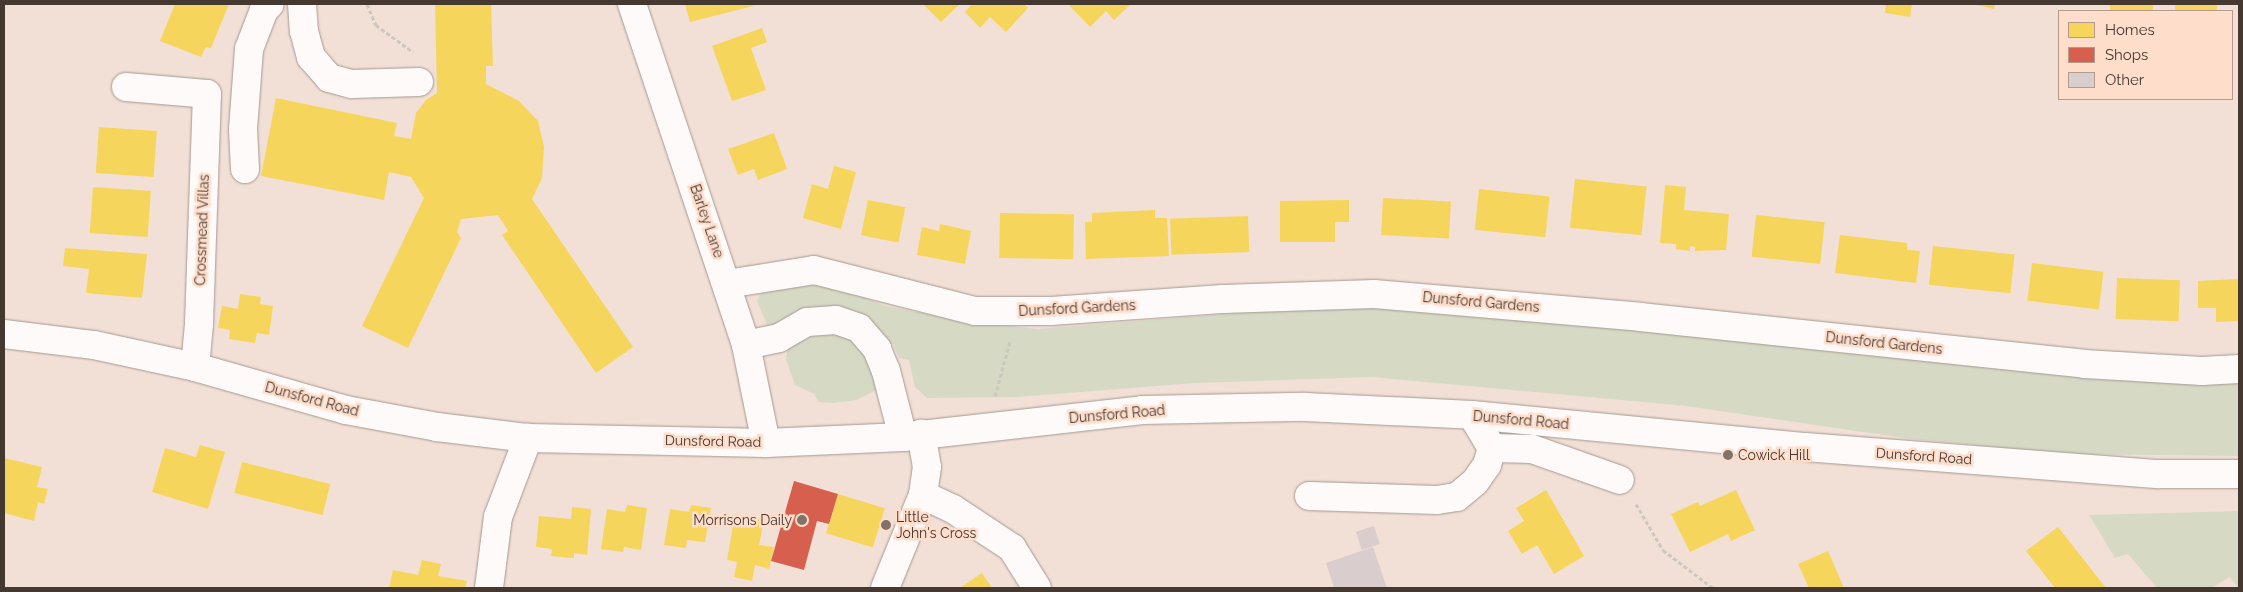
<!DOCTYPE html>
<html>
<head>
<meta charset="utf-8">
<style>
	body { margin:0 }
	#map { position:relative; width:2243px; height:592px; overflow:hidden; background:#f2e0d6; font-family:Raleway,sans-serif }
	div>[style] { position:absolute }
	.green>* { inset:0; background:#d6dac4 }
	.homes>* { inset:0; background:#f6d55c; transform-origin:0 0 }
	.shops>* { inset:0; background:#d6604d }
	.building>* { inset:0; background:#d9cdcd; transform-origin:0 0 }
	.path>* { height:3px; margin-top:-1.5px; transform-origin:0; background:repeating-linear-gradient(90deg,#cdc7c2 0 4px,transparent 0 6.5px) }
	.roads { filter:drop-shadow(0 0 1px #a69891) drop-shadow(0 0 1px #a69891) }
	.minor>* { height:28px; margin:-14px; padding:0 14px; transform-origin:14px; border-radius:14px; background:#fdfaf9 }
	.major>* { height:28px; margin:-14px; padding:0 14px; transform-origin:14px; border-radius:14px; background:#fdfaf9 }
	.dots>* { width:14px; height:14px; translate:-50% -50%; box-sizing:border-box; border:2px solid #feddca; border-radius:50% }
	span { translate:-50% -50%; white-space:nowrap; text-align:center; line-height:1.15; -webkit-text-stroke:5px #feddca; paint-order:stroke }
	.street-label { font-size:14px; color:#443830 }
	.poi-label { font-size:14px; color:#443830 }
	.left { translate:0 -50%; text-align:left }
	.right { translate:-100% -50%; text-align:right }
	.frame { position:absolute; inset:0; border:5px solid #443830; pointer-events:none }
	.legend { position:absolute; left:2058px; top:10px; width:175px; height:90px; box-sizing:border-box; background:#feddca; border:1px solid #b49b8c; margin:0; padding:6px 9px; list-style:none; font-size:15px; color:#443830 }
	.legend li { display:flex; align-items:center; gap:10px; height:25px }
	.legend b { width:25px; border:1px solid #b49b8c }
</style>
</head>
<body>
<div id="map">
	<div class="green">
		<i style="clip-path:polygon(826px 282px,885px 306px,948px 318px,1037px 329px,1330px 306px,1440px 310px,2239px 381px,2239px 456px,2069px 454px,1911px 439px,1686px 406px,1371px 377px,1195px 383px,1017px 397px,927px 398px,915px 387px,909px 360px,899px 358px,893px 344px,779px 323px,767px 325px,757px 301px,763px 288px)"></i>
		<i style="clip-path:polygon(817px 330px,852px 336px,874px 368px,876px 390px,857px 400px,834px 403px,819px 402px,814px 394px,795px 385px,786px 359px,788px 347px)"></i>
		<i style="clip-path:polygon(2239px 511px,2239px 588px,2229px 577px,2212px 588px,2157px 588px,2128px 554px,2115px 558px,2089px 515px)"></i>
	</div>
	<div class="homes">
		<i style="clip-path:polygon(175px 4px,229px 4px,211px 48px,206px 47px,201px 57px,160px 41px)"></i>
		<i style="clip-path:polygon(435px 4px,491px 4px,493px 66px,486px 66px,486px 84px,519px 101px,538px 121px,544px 147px,542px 178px,532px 199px,633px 347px,596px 373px,502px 235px,508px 231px,498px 215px,461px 219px,457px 232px,461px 238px,408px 348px,362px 326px,424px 198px,411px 177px,389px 172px,384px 200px,261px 176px,276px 98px,397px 123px,394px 136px,411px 139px,416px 113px,426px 100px,437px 93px)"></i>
		<i style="clip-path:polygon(685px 4px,752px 4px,753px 6px,690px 22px)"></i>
		<i style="clip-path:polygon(923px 4px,960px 4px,941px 22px)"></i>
		<i style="clip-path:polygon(972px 4px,1024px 4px,1028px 8px,1006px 32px,990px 17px,980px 28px,965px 12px)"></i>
		<i style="clip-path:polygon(1068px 4px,1129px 4px,1130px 5px,1114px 20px,1106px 11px,1090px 27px)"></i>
		<i style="clip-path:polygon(1886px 4px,1912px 4px,1910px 17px,1885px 13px)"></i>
		<i style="clip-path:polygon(1972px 4px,1995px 4px,1994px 9px)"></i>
		<i style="left:2110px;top:4px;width:43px;height:7px"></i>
		<i style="left:2175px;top:4px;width:42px;height:7px"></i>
		<i style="clip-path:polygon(762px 28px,767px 42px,751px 48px,766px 90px,732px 101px,712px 46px)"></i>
		<i style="left:99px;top:127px;width:58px;height:46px;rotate:4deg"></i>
		<i style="clip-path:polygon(774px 133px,787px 169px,758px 180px,754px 169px,738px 175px,728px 149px)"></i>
		<i style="clip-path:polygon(834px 166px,856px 172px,841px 229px,803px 218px,812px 184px,828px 189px)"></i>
		<i style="left:1575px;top:179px;width:72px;height:49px;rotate:6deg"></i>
		<i style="clip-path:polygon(1665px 185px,1686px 187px,1684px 210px,1729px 214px,1726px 250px,1695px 251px,1695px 247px,1690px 246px,1690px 251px,1676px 249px,1676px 244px,1660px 243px)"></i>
		<i style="left:93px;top:187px;width:58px;height:46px;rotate:4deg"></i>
		<i style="left:1479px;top:189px;width:71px;height:41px;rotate:6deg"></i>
		<i style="left:1383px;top:198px;width:68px;height:37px;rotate:3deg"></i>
		<i style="left:868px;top:200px;width:38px;height:36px;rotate:11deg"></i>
		<i style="clip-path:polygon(1349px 200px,1349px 222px,1335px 222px,1335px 242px,1280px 242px,1280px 201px)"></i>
		<i style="clip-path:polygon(1155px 210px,1155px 218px,1167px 218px,1169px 256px,1086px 259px,1085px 222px,1092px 222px,1092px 213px)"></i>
		<i style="left:1000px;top:213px;width:74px;height:45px;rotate:1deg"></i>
		<i style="left:1756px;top:215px;width:69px;height:42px;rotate:6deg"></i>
		<i style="left:1248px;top:216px;width:36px;height:78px;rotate:88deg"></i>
		<i style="clip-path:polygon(940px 224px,971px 231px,965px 264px,917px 255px,922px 227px,939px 231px)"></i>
		<i style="clip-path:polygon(1840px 235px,1907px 243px,1907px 250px,1920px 251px,1916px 283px,1835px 273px)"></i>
		<i style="left:1933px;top:246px;width:82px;height:39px;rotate:6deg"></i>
		<i style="clip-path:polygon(65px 248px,147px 254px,142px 298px,86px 293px,89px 269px,63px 266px)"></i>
		<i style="left:2032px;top:263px;width:72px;height:38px;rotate:7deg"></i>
		<i style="left:2117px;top:278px;width:63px;height:41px;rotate:2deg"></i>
		<i style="clip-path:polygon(2239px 279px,2239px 321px,2216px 322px,2216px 308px,2198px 308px,2198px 281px)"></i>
		<i style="clip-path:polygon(240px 294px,261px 297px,260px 304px,273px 306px,269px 335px,257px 333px,255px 343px,229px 339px,230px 330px,218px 328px,222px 306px,238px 309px)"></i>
		<i style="clip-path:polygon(200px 445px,225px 452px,208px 509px,152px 492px,165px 448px,196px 457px)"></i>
		<i style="clip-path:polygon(4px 458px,42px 467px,37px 487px,48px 489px,44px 504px,38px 502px,34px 521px,4px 513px)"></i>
		<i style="left:242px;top:462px;width:91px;height:32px;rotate:14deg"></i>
		<i style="clip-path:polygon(1546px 490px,1584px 556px,1554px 574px,1537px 545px,1522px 554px,1508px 531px,1524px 521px,1516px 508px)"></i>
		<i style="clip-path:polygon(1736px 490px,1755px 530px,1731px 541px,1728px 534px,1690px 552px,1671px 514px,1698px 502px,1700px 506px)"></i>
		<i style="left:838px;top:494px;width:49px;height:41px;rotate:17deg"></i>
		<i style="clip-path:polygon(627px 505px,647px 508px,641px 550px,624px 547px,623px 552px,601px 549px,607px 509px,625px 512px)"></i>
		<i style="clip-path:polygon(691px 505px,711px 508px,705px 542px,687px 540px,686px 548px,664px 545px,670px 509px,689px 512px)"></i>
		<i style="clip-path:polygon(572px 507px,591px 509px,587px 555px,574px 553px,574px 558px,551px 556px,552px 549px,536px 547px,539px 516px,571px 519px)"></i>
		<i style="clip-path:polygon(735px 514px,764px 520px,759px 545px,774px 547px,769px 569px,755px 565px,752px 581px,734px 577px,737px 562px,727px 560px)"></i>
		<i style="clip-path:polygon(2058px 527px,2106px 588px,2055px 588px,2026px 551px)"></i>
		<i style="clip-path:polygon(1828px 551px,1844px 588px,1809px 588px,1798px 564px)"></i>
		<i style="clip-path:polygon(422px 560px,441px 564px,438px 576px,467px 581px,465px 588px,389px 588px,393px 570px,418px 575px)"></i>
		<i style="clip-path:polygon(982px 573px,992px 588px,960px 588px)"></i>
	</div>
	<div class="shops">
		<i style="clip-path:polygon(794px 481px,838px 494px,829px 524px,817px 521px,804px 570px,771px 561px)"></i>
	</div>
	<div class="building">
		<i style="left:1374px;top:526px;width:19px;height:19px;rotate:72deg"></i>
		<i style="clip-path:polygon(1373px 547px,1387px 588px,1334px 588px,1326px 563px)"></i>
	</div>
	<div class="path">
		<i style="left:367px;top:4px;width:23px;rotate:67deg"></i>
		<i style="left:376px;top:25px;width:46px;rotate:36.1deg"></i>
		<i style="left:995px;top:396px;width:57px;rotate:-74.7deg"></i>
		<i style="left:1636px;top:504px;width:53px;rotate:59.6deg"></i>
		<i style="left:1663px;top:550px;width:63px;rotate:37.2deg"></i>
	</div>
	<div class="roads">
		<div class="minor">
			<i style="left:302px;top:4px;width:27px;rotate:86deg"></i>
			<i style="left:304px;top:31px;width:27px;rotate:75deg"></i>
			<i style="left:311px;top:57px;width:28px;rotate:49deg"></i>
			<i style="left:329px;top:78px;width:24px;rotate:15deg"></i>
			<i style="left:352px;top:84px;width:67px;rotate:-1.7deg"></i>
			<i style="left:632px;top:4px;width:360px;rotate:71.5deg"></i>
			<i style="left:746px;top:345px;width:100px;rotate:78.5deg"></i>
			<i style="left:126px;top:87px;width:81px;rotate:4.9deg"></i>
			<i style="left:207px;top:94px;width:230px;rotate:92deg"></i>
			<i style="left:199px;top:324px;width:43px;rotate:95.3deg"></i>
			<i style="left:245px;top:169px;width:40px;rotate:-92.9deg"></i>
			<i style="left:243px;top:129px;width:80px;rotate:-85.7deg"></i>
			<i style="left:249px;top:49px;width:42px;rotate:-69deg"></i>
			<i style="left:264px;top:10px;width:8px;rotate:-45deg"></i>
			<i style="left:727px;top:284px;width:88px;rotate:-9.1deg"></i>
			<i style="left:814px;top:270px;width:166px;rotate:14.3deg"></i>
			<i style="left:975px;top:311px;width:76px"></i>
			<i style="left:1051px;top:311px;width:172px;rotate:-4deg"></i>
			<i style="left:1223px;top:299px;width:151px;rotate:-1.9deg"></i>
			<i style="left:1374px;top:294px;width:267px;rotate:4.9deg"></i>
			<i style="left:1640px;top:317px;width:446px;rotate:6deg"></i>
			<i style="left:2084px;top:364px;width:118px;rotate:3.4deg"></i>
			<i style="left:2202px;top:371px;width:37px;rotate:-3deg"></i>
			<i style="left:746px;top:345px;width:34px;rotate:-12deg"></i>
			<i style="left:779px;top:338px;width:32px;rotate:-30deg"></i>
			<i style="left:807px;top:322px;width:29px;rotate:-4deg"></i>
			<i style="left:836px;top:320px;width:24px;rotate:19deg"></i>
			<i style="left:859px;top:328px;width:28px;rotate:49deg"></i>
			<i style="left:877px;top:349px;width:24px;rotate:68deg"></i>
			<i style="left:886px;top:371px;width:68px;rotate:75.6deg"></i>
			<i style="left:1472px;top:415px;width:39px;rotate:59deg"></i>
			<i style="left:1492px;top:448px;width:40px;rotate:1.4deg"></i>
			<i style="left:1532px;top:449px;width:93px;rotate:19.4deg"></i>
			<i style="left:923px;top:495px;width:33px;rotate:25deg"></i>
			<i style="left:953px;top:509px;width:71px;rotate:33.5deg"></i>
			<i style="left:1012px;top:548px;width:47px;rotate:58deg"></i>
			<i style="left:1309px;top:496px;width:128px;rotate:1.8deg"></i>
			<i style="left:1437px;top:500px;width:20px;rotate:-9deg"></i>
			<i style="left:1457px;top:497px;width:23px;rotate:-40deg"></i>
			<i style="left:1475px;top:482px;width:21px;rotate:-55deg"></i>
			<i style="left:1487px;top:465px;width:18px;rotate:-74deg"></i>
			<i style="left:489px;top:588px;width:72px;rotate:-82.8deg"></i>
			<i style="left:498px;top:517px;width:85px;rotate:-69.2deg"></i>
			<i style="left:885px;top:588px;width:100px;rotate:-67.8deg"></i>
			<i style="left:923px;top:495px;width:28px;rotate:-82deg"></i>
			<i style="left:927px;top:467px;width:34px;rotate:-100deg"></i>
		</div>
		<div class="major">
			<i style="left:4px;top:334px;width:91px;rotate:7deg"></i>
			<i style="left:94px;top:345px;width:103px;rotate:12.3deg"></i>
			<i style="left:195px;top:367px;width:157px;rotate:15.9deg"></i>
			<i style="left:346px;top:410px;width:93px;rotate:10.6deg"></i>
			<i style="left:437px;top:427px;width:92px;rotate:6.9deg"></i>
			<i style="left:528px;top:438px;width:238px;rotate:1.2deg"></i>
			<i style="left:766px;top:443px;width:137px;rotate:-2.5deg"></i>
			<i style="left:903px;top:437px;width:241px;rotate:-6.4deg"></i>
			<i style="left:1142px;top:410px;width:163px;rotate:-1.1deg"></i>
			<i style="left:1305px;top:407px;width:167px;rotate:2.7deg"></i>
			<i style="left:1472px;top:415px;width:335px;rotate:5.5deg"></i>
			<i style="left:1805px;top:447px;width:355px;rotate:4.4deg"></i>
			<i style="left:2159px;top:474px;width:80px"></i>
		</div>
	</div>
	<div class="dots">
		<i style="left:1728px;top:455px;background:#81736a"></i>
		<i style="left:802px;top:520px;background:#81736a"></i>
		<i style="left:886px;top:525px;background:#81736a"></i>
	</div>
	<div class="street-label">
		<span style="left:707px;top:221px;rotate:71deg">Barley Lane</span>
		<span style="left:202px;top:230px;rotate:-88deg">Crossmead Villas</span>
		<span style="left:1481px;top:302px;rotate:5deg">Dunsford Gardens</span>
		<span style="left:1077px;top:308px;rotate:-3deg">Dunsford Gardens</span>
		<span style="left:1884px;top:343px;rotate:6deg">Dunsford Gardens</span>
		<span style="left:312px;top:399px;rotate:15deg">Dunsford Road</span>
		<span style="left:1117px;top:414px;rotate:-5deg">Dunsford Road</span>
		<span style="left:1521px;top:420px;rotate:5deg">Dunsford Road</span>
		<span style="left:713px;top:441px;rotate:1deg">Dunsford Road</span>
		<span style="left:1924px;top:456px;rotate:4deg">Dunsford Road</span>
	</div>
	<div class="poi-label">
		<span class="left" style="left:1738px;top:455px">Cowick Hill</span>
		<span class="left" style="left:896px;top:525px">Little<br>John's Cross</span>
		<span class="right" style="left:792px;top:520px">Morrisons Daily</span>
	</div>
	<div class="frame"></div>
	<ul class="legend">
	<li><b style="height:14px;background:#f6d55c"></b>Homes</li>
	<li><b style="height:14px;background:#d6604d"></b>Shops</li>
	<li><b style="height:14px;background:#d9cdcd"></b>Other</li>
	</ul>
</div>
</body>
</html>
